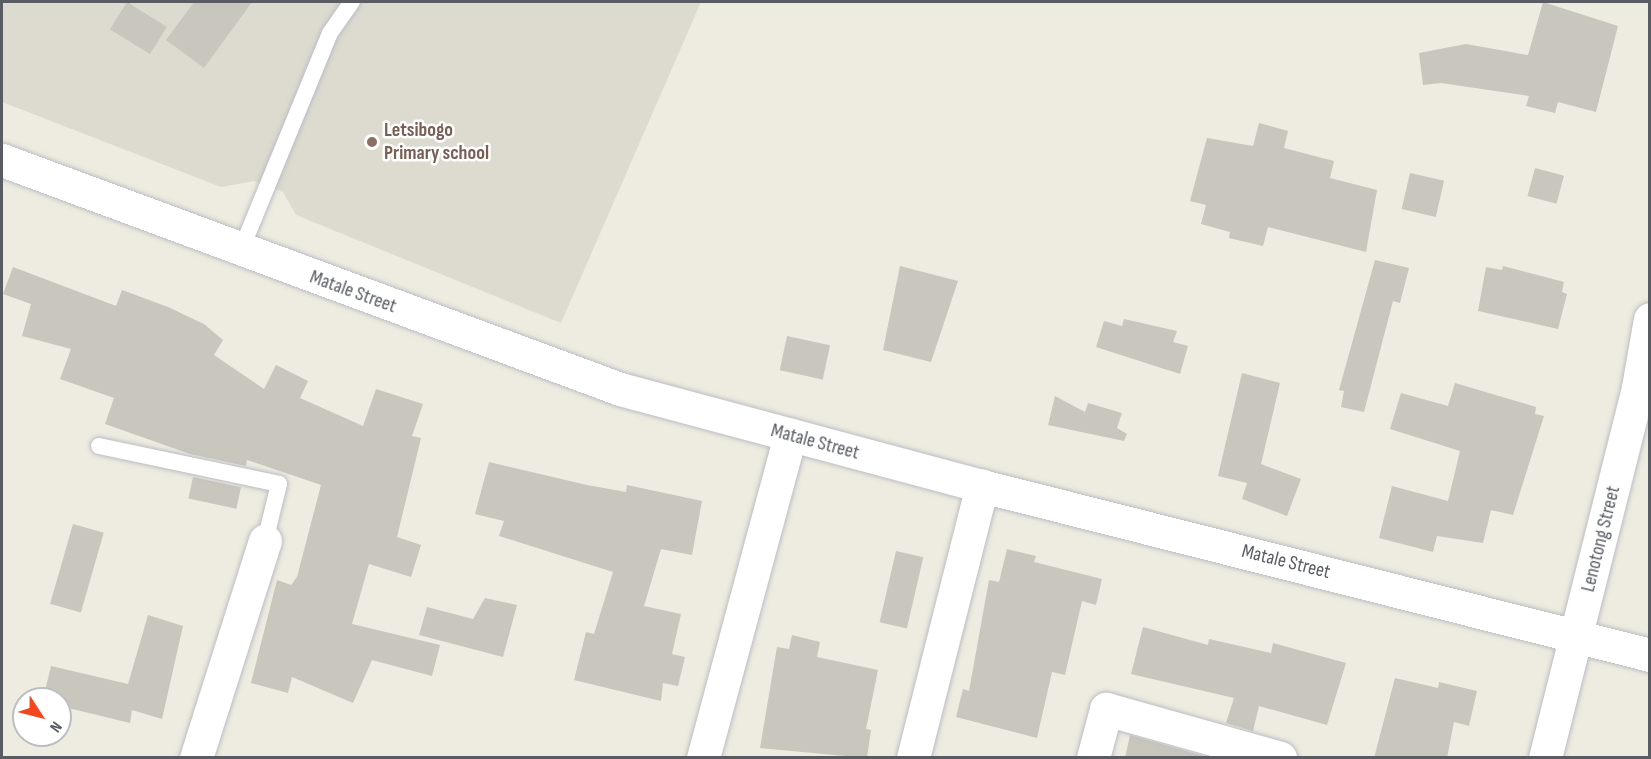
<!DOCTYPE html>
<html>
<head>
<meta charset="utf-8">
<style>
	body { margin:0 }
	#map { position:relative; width:1651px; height:759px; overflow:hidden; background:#eeece0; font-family:"Sofia Sans Condensed",sans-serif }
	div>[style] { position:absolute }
	.education>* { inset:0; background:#dddbcf }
	.building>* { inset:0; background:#c8c6bd; transform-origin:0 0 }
	.roads { filter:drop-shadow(0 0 2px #bbbdc3) drop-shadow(0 0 2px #bbbdc3) }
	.service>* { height:16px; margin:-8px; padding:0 8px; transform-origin:8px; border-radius:8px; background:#fff }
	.minor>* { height:33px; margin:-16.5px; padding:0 16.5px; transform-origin:16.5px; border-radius:16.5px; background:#fff }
	.dots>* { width:16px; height:16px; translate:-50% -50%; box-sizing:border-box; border:3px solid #fff; border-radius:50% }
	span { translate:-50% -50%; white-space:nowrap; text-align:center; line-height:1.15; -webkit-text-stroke:5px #fff; paint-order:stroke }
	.education-label { font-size:20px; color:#785e54; font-weight:700 }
	.left { translate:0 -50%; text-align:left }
	.street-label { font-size:20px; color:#595c63 }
	.frame { position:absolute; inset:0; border:3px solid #595c63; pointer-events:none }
	.north { position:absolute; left:12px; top:687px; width:60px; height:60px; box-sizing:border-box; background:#fff; border:2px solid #bdbec1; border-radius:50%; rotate:126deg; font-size:16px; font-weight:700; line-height:24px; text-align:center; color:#595c63 }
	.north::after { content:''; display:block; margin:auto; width:21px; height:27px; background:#f5451f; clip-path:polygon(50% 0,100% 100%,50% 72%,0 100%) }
</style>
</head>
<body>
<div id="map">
	<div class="education">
		<i style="clip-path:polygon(2px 2px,701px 2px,561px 323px,296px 215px,283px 192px,267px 186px,254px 181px,221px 187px,2px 102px)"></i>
	</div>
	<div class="building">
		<i style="left:127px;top:2px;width:47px;height:32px;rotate:32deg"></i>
		<i style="clip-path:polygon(194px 2px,252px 2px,204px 68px,166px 40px)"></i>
		<i style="clip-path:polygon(1543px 2px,1618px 26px,1596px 112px,1558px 102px,1555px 113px,1526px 106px,1529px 96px,1441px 83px,1423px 85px,1419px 53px,1466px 44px,1528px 55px)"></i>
		<i style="clip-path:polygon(1259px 123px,1288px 131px,1284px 148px,1334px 161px,1330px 178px,1377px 190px,1366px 252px,1268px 227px,1263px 246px,1229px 238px,1230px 232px,1201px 224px,1206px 205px,1190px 201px,1207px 138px,1253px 146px)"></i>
		<i style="left:1535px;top:168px;width:30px;height:29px;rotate:15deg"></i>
		<i style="left:1410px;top:173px;width:35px;height:37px;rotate:13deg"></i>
		<i style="clip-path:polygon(1375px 260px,1409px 268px,1400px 303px,1393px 301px,1364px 412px,1341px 407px,1344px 391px,1339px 390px)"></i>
		<i style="clip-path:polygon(900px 266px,958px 281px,931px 362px,883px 350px)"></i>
		<i style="clip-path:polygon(1503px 266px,1564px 282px,1562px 292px,1567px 294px,1558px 329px,1478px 311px,1486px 267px,1502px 270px)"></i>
		<i style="clip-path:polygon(13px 267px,116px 306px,122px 290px,168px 307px,204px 324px,223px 340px,214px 355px,264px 389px,276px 365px,308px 381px,300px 398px,363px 426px,376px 389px,423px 404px,412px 436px,421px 438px,397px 537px,421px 545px,411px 577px,369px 564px,352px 624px,440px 645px,432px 676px,372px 660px,353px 703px,292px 677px,288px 693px,251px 683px,277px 580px,291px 585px,297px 577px,321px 485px,247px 460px,246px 466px,190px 454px,105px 424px,114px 398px,60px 379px,71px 349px,22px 336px,31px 304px,3px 294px)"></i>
		<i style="clip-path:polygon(1124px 319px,1177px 331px,1173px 342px,1188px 346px,1180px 374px,1096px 347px,1104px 321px,1122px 326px)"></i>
		<i style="left:787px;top:336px;width:44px;height:35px;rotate:12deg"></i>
		<i style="clip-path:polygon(1242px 373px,1280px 383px,1261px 464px,1301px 479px,1287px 516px,1242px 499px,1247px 483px,1218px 476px)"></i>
		<i style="clip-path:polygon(1455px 383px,1536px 407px,1535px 414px,1544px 416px,1513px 515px,1491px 510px,1483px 543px,1437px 536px,1433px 552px,1379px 538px,1392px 486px,1448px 501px,1460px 451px,1390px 429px,1401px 393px,1448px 406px)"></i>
		<i style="clip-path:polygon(1055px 396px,1085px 412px,1088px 403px,1122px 413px,1117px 428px,1127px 434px,1124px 441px,1048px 425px)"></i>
		<i style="clip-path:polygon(489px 462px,587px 485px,626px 492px,627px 485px,702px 501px,692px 555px,661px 549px,644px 606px,681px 614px,672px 654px,685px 657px,678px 686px,663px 683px,661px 701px,574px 680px,586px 632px,594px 634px,613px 572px,499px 536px,504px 521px,475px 514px)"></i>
		<i style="left:193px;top:477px;width:49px;height:22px;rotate:12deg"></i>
		<i style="left:73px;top:524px;width:32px;height:83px;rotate:16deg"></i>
		<i style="clip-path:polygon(1007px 549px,1036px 556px,1034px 562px,1102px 579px,1096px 605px,1082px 601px,1065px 675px,1052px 672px,1037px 738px,956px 717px,963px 689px,969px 691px,989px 580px,999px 582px)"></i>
		<i style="left:896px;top:551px;width:28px;height:73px;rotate:13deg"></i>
		<i style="clip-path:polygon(485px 598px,517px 605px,503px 657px,419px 635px,427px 607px,473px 619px)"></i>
		<i style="clip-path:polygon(148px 615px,183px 626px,162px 719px,132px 710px,130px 723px,60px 706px,60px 699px,43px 699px,51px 666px,128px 684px)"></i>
		<i style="clip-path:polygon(1143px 627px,1208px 645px,1209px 639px,1271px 653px,1273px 643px,1346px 663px,1327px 725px,1259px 706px,1253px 731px,1226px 723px,1234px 698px,1131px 674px)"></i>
		<i style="clip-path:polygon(792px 635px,820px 642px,817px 657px,878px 670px,866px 729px,871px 730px,867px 758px,760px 748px,777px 647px,789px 649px)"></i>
		<i style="clip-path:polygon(1395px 678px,1438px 688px,1439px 682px,1477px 691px,1469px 726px,1454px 722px,1447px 758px,1374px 758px)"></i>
		<i style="clip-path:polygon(1130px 735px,1207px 757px,1207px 758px,1125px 758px)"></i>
	</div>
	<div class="roads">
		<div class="service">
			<i style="left:241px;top:250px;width:235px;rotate:-67.7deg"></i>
			<i style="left:330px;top:33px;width:38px;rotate:-55deg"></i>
			<i style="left:99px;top:446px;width:184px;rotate:11.9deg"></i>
			<i style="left:279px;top:484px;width:59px;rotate:103.8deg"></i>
		</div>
		<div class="minor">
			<i style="left:2px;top:160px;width:659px;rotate:20.33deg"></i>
			<i style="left:620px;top:389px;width:375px;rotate:15deg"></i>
			<i style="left:982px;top:486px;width:689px;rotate:14.2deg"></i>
			<i style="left:196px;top:758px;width:228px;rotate:-72.4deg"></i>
			<i style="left:703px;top:758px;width:335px;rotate:-74.9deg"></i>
			<i style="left:913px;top:758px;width:281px;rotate:-75.8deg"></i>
			<i style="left:1093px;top:758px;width:51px;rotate:-75.1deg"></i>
			<i style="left:1106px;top:709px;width:181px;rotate:15.7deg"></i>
			<i style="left:1545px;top:758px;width:382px;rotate:-75.9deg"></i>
			<i style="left:1638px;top:387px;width:69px;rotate:-80deg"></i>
		</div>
	</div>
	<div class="dots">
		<i style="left:372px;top:142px;background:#8d6e63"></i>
	</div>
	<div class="education-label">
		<span class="left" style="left:384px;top:142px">Letsibogo<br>Primary school</span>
	</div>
	<div class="street-label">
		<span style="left:353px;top:292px;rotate:20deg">Matale Street</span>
		<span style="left:815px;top:442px;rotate:15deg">Matale Street</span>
		<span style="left:1601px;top:539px;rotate:-76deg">Lenotong Street</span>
		<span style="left:1286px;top:562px;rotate:14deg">Matale Street</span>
	</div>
	<div class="frame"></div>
	<div class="north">N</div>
</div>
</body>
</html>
